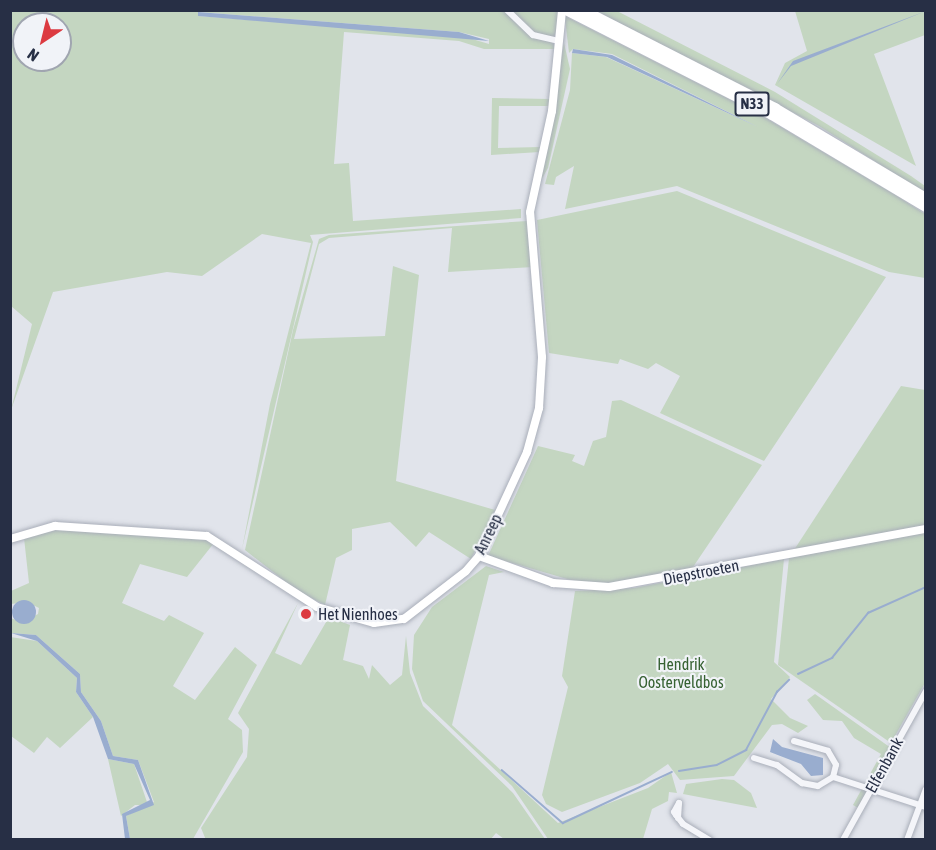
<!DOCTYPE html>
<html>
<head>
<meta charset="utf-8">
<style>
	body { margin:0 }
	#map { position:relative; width:936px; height:850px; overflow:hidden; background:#e1e4eb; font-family:"Asap Condensed",sans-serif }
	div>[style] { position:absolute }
	.green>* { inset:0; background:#c4d6c1 }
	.water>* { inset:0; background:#99adcf }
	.round { border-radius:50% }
	.stream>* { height:1.5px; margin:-0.75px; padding:0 0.75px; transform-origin:0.75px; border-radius:0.75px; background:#99adcf }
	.roads { filter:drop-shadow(0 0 2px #a9aeb9) drop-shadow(0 0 2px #a9aeb9) }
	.street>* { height:6px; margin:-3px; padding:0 3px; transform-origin:3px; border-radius:3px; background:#f4f5f9 }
	.secondary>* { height:8px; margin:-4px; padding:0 4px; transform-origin:4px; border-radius:4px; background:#fff }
	.highway>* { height:10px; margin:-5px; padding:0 5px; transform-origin:5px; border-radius:5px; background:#fff }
	.dots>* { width:16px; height:16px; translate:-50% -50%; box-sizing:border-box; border:3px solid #f1f3f8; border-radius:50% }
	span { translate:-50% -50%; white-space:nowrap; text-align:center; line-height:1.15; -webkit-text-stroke:4.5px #f1f3f8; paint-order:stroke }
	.shield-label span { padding:2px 4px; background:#f1f3f8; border:2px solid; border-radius:4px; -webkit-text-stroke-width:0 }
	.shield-label { font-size:15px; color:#272f45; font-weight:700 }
	.street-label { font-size:16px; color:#272f45 }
	.poi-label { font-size:16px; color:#272f45 }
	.left { translate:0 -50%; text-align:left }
	.park-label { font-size:16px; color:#376233 }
	.frame { position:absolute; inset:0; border:12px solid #272f45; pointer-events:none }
	.north { position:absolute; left:12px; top:12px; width:60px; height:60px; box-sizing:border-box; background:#f1f3f8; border:2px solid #a0a5b0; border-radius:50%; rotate:215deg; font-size:16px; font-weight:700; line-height:24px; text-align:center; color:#272f45 }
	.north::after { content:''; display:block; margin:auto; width:21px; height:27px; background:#dc3a41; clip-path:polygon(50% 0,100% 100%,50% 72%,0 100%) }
</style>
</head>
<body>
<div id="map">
	<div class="green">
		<i style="clip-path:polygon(evenodd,11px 11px,504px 11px,554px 44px,555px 49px,484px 49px,459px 41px,344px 32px,334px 164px,349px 163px,353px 221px,521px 209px,521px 218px,310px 235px,313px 242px,242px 549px,270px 404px,311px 243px,262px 234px,202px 276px,167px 272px,53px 292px,11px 410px,32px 324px,11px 306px,11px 11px,198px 12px,459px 32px,489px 39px,489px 44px,462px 36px,198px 16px,198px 12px,11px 11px,24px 24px,60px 24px,60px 60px,24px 60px,24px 24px)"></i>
		<i style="clip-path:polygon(510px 11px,555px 11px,764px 117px,897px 196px,925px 214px,925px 278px,889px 272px,677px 186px,565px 209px,574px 166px,556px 177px,554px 185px,545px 184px,570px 90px,572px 53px,606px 57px,758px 127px,612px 54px,573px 49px,569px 53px,565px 19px,553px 38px,534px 33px)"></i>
		<i style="clip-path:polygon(596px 11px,617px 11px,775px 92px,911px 176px,925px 186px,925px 193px,819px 126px)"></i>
		<i style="clip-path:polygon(795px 11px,925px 11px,925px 35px,874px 54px,916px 166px,775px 85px,785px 63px,807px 51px)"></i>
		<i style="clip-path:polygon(564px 43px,570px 69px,548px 168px,539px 184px)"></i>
		<i style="clip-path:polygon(492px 98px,550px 99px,549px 106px,499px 106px,498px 148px,541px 147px,540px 152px,491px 155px)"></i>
		<i style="clip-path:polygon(677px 191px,886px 277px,764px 461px,660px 413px,680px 376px,656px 363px,648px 369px,620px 359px,618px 364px,549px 353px,537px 220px)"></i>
		<i style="clip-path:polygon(527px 221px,533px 267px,448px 272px,452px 228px,329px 238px,319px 244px,294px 339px,385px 336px,393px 266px,419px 275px,396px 481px,495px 510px,471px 559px,429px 532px,416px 547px,390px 522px,352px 529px,352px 550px,336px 558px,325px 605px,296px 590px,245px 550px,293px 330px,319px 239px,329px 235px)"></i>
		<i style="clip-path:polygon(901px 386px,925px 390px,925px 525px,794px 550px)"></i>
		<i style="clip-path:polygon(621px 400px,762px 465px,691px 570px,614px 584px,574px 581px,488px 556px,538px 446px,575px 455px,572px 461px,584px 466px,593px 441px,606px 437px,612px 401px)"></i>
		<i style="clip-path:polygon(61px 529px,203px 538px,214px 543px,187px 577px,140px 564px,122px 603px,164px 621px,169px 615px,204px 633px,173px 686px,195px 700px,235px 647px,257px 665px,228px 719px,242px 730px,243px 752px,193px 839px,130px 839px,126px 816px,154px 802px,138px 760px,113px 756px,101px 721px,81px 692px,80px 674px,36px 635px,11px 633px,10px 618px,23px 622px,38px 614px,39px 608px,27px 602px,11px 604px,11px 591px,29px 583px,24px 538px)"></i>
		<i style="clip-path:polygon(925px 532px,925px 683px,891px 743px,778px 665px,789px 558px)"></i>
		<i style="clip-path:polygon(784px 559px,774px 662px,790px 677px,771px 699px,790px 718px,808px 726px,798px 733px,782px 724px,772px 725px,734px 776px,680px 780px,668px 764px,640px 783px,562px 812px,546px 804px,542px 795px,568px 687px,562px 676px,575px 591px,634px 588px)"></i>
		<i style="clip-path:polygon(486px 566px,504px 572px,489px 575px,452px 725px,558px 823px,648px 788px,671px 772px,677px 793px,669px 792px,668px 801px,652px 809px,643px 839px,548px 839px,512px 786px,423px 701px,412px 669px,414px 635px,432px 607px)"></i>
		<i style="clip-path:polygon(298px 603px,275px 653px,301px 665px,329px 617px,350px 625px,343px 660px,363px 666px,369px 679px,372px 665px,390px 685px,402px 675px,406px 636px,410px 673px,423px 706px,513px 793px,545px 839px,504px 839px,496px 833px,490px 840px,206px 840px,201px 828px,247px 757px,249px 729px,238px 713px)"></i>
		<i style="clip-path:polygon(10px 637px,37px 641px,77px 678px,76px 692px,93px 717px,60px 748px,47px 737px,34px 753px,11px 736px)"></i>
		<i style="clip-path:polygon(815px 694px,891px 748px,858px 808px,853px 805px,881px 754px,854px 738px,842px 721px,823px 720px,807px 700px)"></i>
		<i style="clip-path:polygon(108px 759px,134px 764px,148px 805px,135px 805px,121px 816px)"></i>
		<i style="clip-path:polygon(722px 779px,734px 780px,751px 793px,757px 808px,683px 794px,686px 784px)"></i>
	</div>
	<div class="water">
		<i style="clip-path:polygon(926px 11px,791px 66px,777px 84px,793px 61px)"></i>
		<i style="clip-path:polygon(198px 12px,459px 32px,489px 41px,198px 16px)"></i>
		<i style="clip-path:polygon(573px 49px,612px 55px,758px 127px,607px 57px,572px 53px)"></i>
		<i class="round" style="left:12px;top:600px;width:24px;height:24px"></i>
		<i style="clip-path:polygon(11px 633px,36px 635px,80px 674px,81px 692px,101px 721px,113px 756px,138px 760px,154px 805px,126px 816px,130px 839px,125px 839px,122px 814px,150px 800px,134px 764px,108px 759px,93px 717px,76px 692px,77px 678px,37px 641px)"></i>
		<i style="clip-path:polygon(773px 739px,782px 747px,823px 758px,823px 775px,811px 776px,801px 764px,770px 752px)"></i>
	</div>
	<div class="stream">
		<i style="left:798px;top:674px;width:38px;rotate:-25deg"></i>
		<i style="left:832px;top:658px;width:58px;rotate:-51.3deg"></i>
		<i style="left:868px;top:613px;width:64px;rotate:-24.1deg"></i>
		<i style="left:502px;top:770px;width:81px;rotate:41deg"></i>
		<i style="left:563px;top:823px;width:120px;rotate:-25.1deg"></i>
		<i style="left:679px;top:771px;width:38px;rotate:-9deg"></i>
		<i style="left:717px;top:765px;width:33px;rotate:-27deg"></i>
		<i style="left:746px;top:750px;width:66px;rotate:-61.9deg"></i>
		<i style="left:777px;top:692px;width:17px;rotate:-45deg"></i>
	</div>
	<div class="roads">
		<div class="street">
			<i style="left:507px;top:10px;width:36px;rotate:44deg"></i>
			<i style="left:533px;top:35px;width:27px;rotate:13deg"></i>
			<i style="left:794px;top:741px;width:35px;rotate:16deg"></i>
			<i style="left:828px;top:751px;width:16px;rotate:60deg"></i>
			<i style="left:836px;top:765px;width:12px;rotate:104deg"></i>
			<i style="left:833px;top:777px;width:98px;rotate:17.9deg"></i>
			<i style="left:754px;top:758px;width:24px;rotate:17deg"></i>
			<i style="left:777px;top:765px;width:31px;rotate:36deg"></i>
			<i style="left:802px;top:783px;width:16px;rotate:11deg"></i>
			<i style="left:818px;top:786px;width:17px;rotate:-31deg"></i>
			<i style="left:678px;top:818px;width:15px;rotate:-86deg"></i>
			<i style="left:679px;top:803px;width:10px;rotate:119deg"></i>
			<i style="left:674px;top:812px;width:4px;rotate:56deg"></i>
			<i style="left:676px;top:815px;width:11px;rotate:52deg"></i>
			<i style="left:683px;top:824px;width:31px;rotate:31deg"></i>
			<i style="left:843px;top:840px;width:171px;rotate:-60.9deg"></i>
			<i style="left:907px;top:840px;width:54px;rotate:-69.6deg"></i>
		</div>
		<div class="secondary">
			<i style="left:10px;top:539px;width:47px;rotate:-16.1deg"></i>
			<i style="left:55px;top:526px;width:152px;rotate:3.8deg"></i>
			<i style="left:207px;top:536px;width:131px;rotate:32.8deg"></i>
			<i style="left:317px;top:607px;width:59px;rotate:15.7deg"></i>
			<i style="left:374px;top:623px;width:30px;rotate:-8deg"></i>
			<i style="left:404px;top:619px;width:78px;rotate:-37.7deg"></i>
			<i style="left:466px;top:571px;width:20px;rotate:-49deg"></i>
			<i style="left:479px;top:556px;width:115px;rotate:-65.2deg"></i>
			<i style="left:527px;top:452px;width:46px;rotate:-74.7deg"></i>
			<i style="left:539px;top:408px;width:51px;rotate:-86.6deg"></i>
			<i style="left:542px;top:357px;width:145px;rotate:-94.7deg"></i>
			<i style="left:530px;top:212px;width:103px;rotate:-77.7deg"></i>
			<i style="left:552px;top:111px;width:101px;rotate:-84.3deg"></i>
			<i style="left:479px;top:556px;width:79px;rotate:20deg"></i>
			<i style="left:553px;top:583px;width:56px;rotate:4.1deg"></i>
			<i style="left:609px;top:587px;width:322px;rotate:-10.4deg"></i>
		</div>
		<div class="highway">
			<i style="left:566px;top:10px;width:231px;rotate:27deg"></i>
			<i style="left:772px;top:115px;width:179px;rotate:30.9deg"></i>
			<i style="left:583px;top:10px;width:216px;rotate:27deg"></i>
			<i style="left:775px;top:108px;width:176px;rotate:30.8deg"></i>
		</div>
	</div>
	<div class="dots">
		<i style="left:306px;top:614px;background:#dc3a41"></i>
	</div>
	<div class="shield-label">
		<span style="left:752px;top:104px">N33</span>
	</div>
	<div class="street-label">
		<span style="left:488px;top:534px;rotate:-64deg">Anreep</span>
		<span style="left:701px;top:572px;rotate:-11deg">Diepstroeten</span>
		<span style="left:884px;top:765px;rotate:-61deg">Elfenbank</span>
	</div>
	<div class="poi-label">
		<span class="left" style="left:318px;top:614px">Het Nienhoes</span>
	</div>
	<div class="park-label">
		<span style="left:681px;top:673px">Hendrik<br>Oosterveldbos</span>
	</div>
	<div class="frame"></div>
	<div class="north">N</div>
</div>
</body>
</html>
